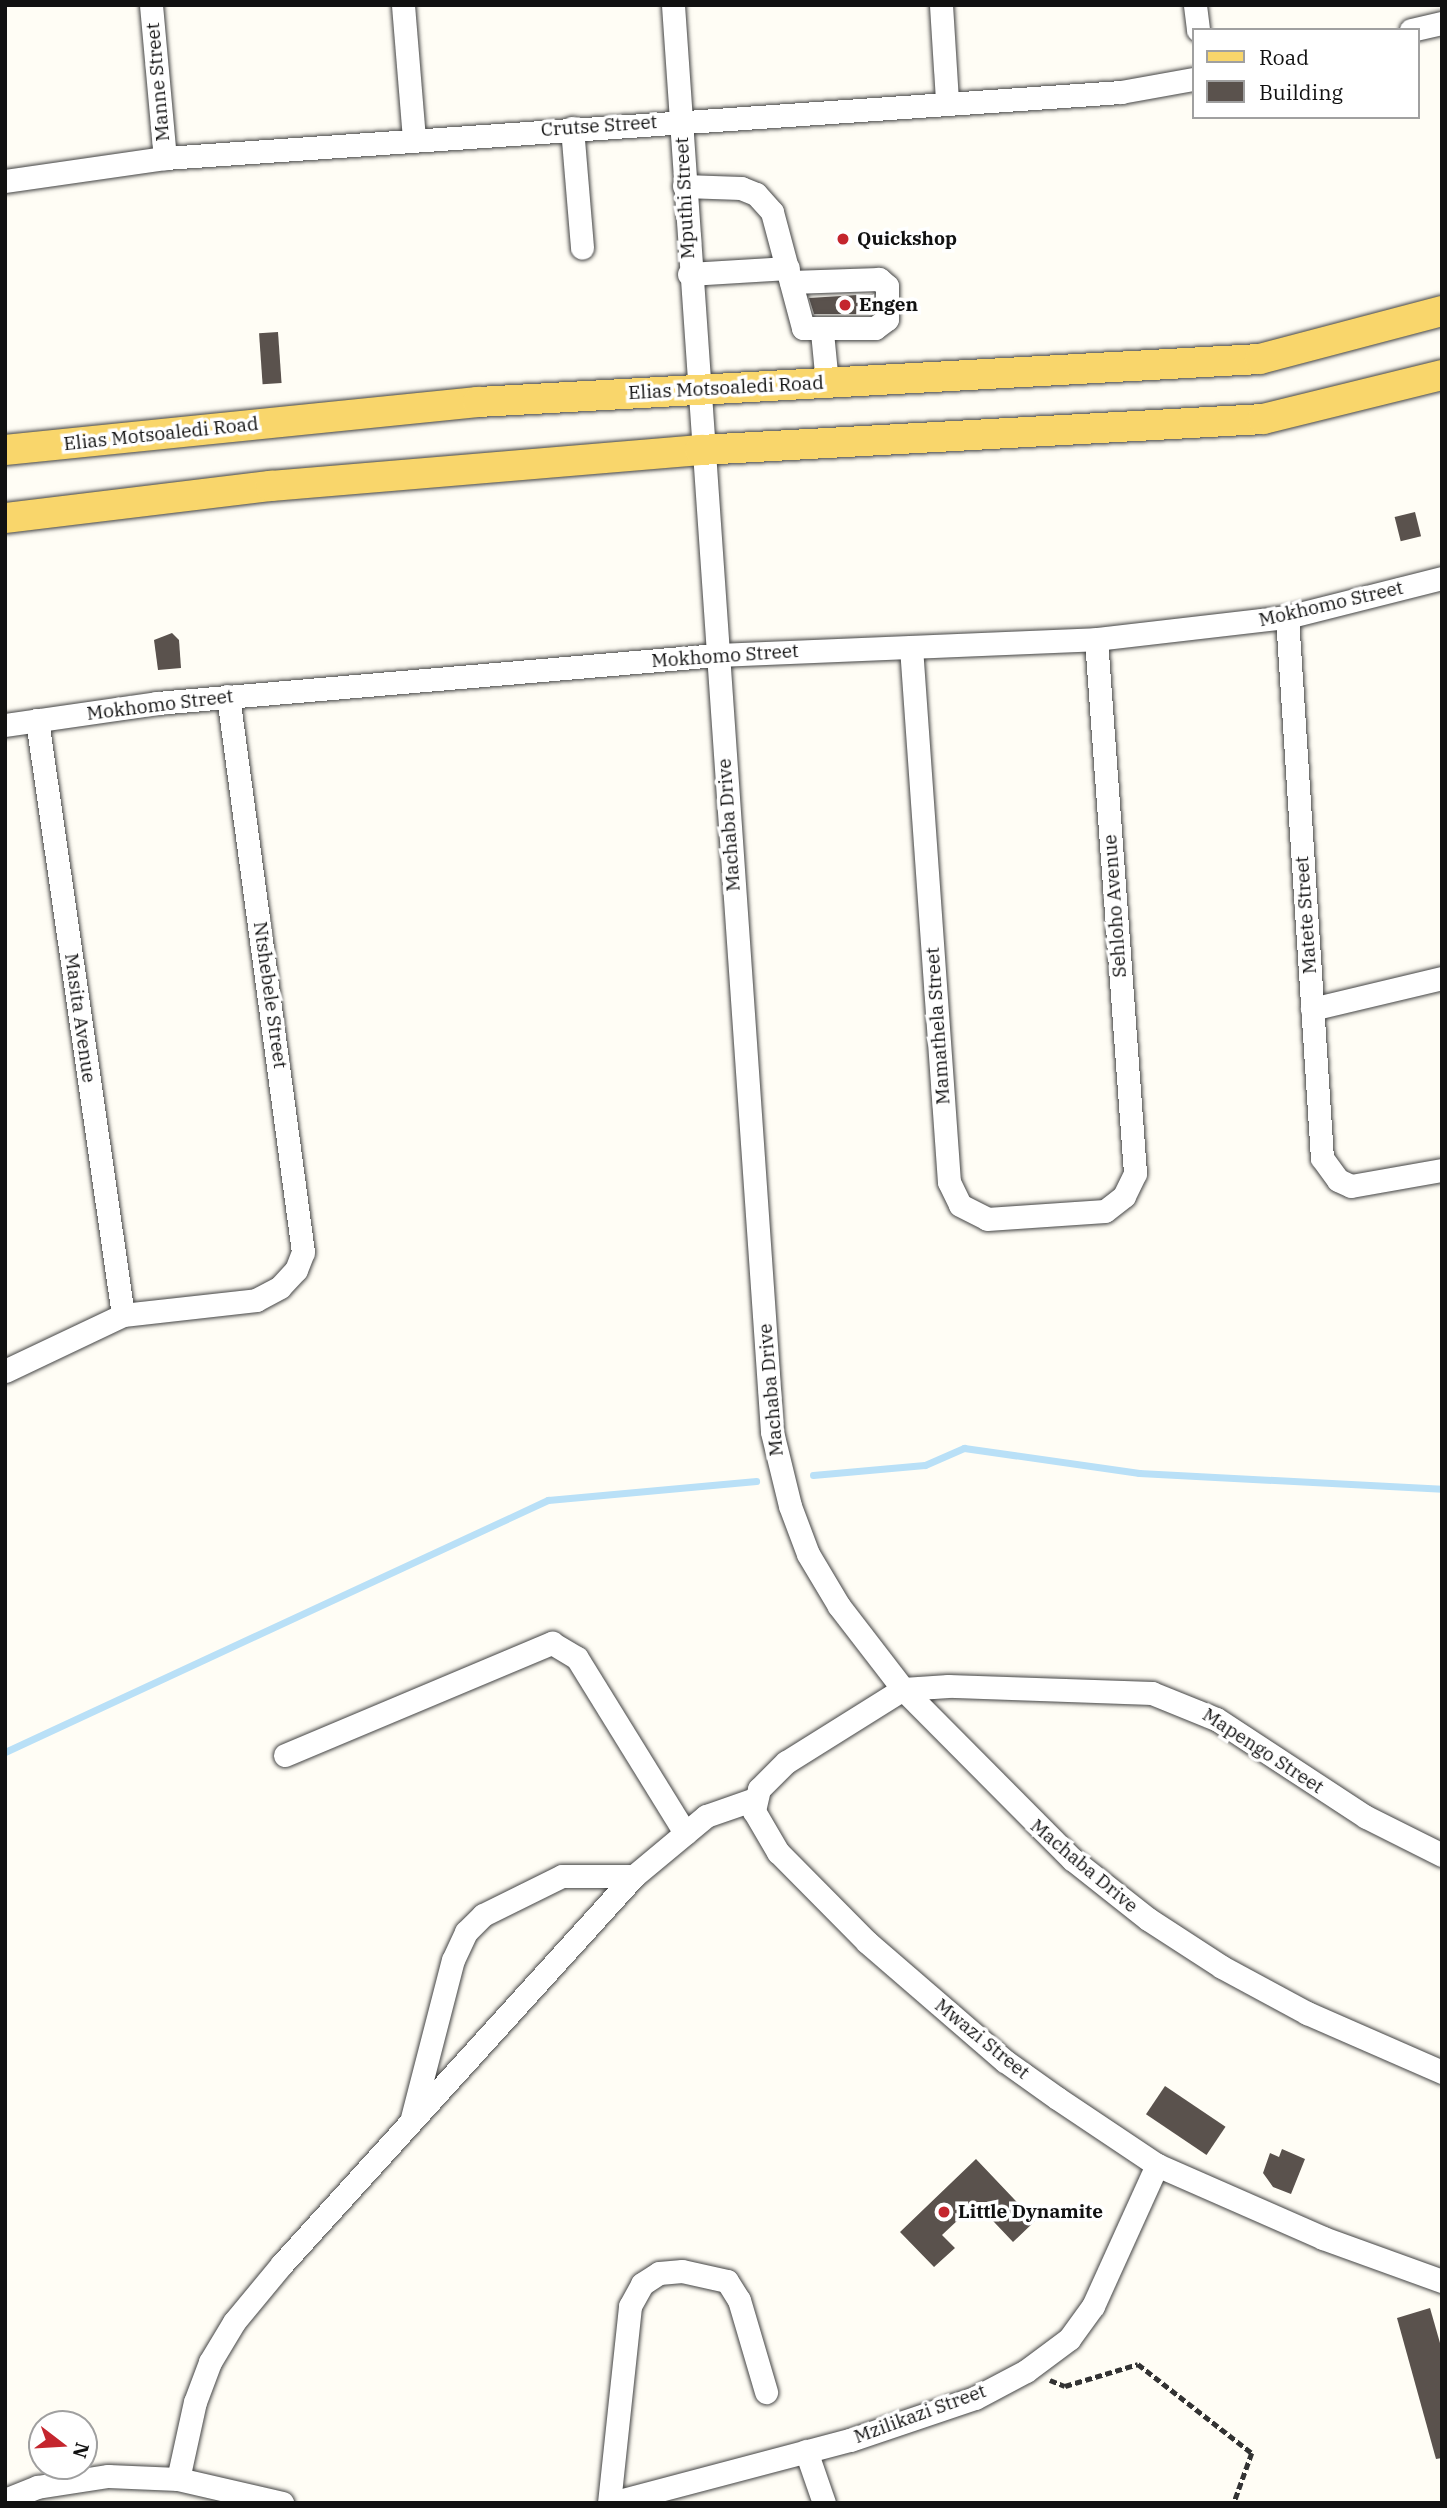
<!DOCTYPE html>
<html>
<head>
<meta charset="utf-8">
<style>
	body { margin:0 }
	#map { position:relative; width:1447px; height:2508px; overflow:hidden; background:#fffdf5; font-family:"IBM Plex Serif",serif }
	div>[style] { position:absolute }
	.stream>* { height:7px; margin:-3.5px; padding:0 3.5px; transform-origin:3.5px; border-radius:3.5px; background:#b9e0f7 }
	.building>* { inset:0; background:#5a524d; transform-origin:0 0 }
	.path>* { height:4.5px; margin-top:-2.25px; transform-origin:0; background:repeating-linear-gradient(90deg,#333 0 7px,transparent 0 10.5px) }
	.roads { filter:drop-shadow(0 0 2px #444) drop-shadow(0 0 2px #444) }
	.minor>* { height:23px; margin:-11.5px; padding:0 11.5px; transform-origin:11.5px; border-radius:11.5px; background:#fff }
	.major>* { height:30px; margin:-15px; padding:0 15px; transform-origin:15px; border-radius:15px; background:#f9d66b }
	.dots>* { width:19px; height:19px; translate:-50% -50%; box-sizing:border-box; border:4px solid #fff; border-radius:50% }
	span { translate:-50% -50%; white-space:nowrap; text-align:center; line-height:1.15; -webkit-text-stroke:7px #fff; paint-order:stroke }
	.street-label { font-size:19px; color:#111 }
	.poi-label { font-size:19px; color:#111; font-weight:700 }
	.left { translate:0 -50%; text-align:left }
	.frame { position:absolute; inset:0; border:7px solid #111; pointer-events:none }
	.legend { position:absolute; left:1192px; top:28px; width:228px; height:91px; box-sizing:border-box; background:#fff; border:2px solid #a0a0a0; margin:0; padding:9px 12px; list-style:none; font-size:21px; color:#111 }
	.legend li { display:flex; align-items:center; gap:14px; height:35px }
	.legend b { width:35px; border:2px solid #a0a0a0 }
	.north { position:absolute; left:28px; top:2410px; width:70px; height:70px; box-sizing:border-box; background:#fff; border:2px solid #a0a0a0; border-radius:50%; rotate:107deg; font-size:19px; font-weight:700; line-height:28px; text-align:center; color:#111 }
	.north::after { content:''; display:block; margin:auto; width:24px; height:32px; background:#c4262e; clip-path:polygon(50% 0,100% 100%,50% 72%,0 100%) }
</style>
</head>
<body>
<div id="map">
	<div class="stream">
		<i style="left:813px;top:1475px;width:112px;rotate:-5.1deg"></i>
		<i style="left:925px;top:1465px;width:43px;rotate:-23.6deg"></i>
		<i style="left:964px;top:1448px;width:177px;rotate:8.1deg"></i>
		<i style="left:1139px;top:1473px;width:303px;rotate:3deg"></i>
		<i style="left:5px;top:1752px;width:599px;rotate:-24.9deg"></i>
		<i style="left:548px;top:1500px;width:209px;rotate:-5.2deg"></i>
	</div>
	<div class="building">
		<i style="clip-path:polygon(873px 294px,870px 314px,814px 314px,809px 298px)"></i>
		<i style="left:278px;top:332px;width:51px;height:19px;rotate:86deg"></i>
		<i style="left:1415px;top:512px;width:25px;height:21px;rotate:76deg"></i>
		<i style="clip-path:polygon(172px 633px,179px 640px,181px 668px,158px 670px,154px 640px)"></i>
		<i style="left:1165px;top:2086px;width:73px;height:34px;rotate:34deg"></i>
		<i style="clip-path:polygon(1282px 2149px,1305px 2159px,1291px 2194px,1273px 2187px,1263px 2173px,1270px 2153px,1279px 2157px)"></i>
		<i style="clip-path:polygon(976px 2159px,1035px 2221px,1013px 2242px,976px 2203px,942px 2235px,955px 2248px,934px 2267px,900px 2232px)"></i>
		<i style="clip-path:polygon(1430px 2308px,1442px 2350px,1442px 2458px,1436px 2459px,1397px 2318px)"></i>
	</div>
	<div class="path">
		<i style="left:1050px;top:2380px;width:16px;rotate:22deg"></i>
		<i style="left:1065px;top:2386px;width:76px;rotate:-16.8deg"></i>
		<i style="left:1138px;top:2364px;width:145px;rotate:38deg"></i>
		<i style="left:1252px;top:2453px;width:53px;rotate:109.8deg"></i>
	</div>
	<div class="roads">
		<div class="minor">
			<i style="left:151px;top:5px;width:154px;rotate:84.8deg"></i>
			<i style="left:403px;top:5px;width:134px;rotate:85.3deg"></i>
			<i style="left:673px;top:5px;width:1430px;rotate:86.03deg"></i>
			<i style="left:772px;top:1432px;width:76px;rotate:76.3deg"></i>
			<i style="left:790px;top:1506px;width:51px;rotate:69.4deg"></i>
			<i style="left:808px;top:1554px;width:61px;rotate:59.2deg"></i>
			<i style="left:839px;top:1606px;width:105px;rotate:52.4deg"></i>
			<i style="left:903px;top:1689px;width:240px;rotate:45.2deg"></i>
			<i style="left:1072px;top:1859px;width:97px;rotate:38.3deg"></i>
			<i style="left:1148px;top:1919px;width:88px;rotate:33deg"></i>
			<i style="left:1222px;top:1967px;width:97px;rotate:28.4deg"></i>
			<i style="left:1307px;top:2013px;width:147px;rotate:23.6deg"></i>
			<i style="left:941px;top:5px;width:95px;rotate:86.4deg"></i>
			<i style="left:1195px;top:5px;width:25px;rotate:83deg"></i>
			<i style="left:1411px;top:30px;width:32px;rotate:-13deg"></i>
			<i style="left:572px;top:128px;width:120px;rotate:85.2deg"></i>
			<i style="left:5px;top:181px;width:162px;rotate:-8.2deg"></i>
			<i style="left:165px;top:158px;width:958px;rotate:-3.95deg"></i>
			<i style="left:1121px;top:92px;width:73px;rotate:-10.2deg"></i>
			<i style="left:684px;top:186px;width:57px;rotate:2deg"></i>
			<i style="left:741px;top:188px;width:16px;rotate:22deg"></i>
			<i style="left:756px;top:194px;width:24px;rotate:48deg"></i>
			<i style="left:772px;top:212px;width:120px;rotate:75deg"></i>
			<i style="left:803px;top:328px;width:72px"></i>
			<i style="left:875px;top:328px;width:15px;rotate:-37deg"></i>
			<i style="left:887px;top:319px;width:33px;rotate:-90deg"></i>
			<i style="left:887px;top:286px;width:11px;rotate:-139deg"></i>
			<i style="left:879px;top:279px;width:88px;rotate:178deg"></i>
			<i style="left:689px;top:274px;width:99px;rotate:-3.5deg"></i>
			<i style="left:822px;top:332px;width:51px;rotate:84.4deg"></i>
			<i style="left:1287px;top:617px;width:542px;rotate:86.3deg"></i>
			<i style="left:1322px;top:1158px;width:27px;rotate:54deg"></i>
			<i style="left:1338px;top:1180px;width:14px;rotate:25deg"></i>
			<i style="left:1351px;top:1186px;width:92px;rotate:-10deg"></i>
			<i style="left:911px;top:647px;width:536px;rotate:85.94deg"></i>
			<i style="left:949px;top:1182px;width:25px;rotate:64deg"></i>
			<i style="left:960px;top:1205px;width:30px;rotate:27deg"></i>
			<i style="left:987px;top:1219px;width:118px;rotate:-3.9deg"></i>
			<i style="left:1105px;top:1211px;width:24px;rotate:-38deg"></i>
			<i style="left:1124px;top:1196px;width:25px;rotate:-64deg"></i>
			<i style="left:1135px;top:1173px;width:535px;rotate:-94.18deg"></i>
			<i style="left:37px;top:720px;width:601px;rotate:81.78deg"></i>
			<i style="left:5px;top:725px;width:154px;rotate:-8.2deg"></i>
			<i style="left:157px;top:703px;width:562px;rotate:-4.9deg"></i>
			<i style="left:717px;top:655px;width:379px;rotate:-2.4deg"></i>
			<i style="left:1096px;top:639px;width:192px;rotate:-6.6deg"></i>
			<i style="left:1287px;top:617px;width:160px;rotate:-14.1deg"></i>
			<i style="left:1312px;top:1009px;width:134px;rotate:-13.4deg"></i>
			<i style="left:5px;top:1371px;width:131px;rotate:-25.4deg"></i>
			<i style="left:123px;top:1315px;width:134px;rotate:-6.4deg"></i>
			<i style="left:256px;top:1300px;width:27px;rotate:-28deg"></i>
			<i style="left:280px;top:1287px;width:23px;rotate:-47deg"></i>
			<i style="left:296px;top:1270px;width:19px;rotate:-69deg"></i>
			<i style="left:303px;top:1252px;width:561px;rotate:-97.68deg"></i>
			<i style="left:285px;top:1755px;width:290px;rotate:-22.8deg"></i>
			<i style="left:552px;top:1643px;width:29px;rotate:31deg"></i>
			<i style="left:577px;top:1658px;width:206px;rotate:58.3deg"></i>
			<i style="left:1442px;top:1855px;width:85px;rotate:-153.4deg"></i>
			<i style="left:1366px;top:1817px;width:179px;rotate:-146.8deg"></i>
			<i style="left:1216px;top:1719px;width:69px;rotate:-157.9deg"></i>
			<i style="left:1152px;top:1693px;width:204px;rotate:-178deg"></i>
			<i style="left:948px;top:1686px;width:45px;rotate:176.2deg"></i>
			<i style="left:903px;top:1689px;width:138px;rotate:148deg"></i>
			<i style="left:786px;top:1762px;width:38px;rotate:135deg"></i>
			<i style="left:759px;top:1789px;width:23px;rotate:103deg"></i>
			<i style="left:754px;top:1811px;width:48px;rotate:59.7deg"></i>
			<i style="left:778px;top:1852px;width:127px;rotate:45.3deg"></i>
			<i style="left:867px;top:1942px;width:182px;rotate:40.8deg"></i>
			<i style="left:1005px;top:2061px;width:64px;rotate:35.4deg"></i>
			<i style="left:1057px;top:2098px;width:120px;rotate:33.8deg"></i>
			<i style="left:1157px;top:2165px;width:181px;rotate:23.7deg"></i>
			<i style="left:1323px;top:2238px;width:127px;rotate:19.9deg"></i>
			<i style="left:412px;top:2118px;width:163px;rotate:-75.5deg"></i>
			<i style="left:453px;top:1960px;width:31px;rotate:-65deg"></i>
			<i style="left:466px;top:1932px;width:24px;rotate:-45deg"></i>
			<i style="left:483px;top:1915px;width:88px;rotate:-26.3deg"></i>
			<i style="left:562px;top:1876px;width:72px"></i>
			<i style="left:806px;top:2451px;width:55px;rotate:70.9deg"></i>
			<i style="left:178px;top:2479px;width:79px;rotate:-77.6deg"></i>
			<i style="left:195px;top:2402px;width:43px;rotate:-69.4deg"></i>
			<i style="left:210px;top:2362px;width:47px;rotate:-59deg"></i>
			<i style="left:234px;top:2322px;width:75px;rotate:-50.4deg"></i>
			<i style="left:282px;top:2264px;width:524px;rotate:-47.79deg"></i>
			<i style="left:634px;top:1876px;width:94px;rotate:-39.8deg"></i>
			<i style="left:706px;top:1816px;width:52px;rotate:-19.1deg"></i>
			<i style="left:5px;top:2500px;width:35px;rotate:-22deg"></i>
			<i style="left:37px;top:2487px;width:72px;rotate:-8.8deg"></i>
			<i style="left:108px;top:2476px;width:70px;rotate:2.5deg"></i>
			<i style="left:178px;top:2479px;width:107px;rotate:13deg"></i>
			<i style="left:609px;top:2503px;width:198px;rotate:-83.9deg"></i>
			<i style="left:630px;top:2306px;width:25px;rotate:-61deg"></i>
			<i style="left:642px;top:2284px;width:20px;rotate:-33deg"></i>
			<i style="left:659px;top:2273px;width:23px;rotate:-5deg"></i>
			<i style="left:682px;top:2271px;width:46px;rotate:12.5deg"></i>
			<i style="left:727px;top:2281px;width:22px;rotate:58deg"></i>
			<i style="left:739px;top:2300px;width:96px;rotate:73.6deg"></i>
			<i style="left:611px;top:2503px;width:247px;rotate:-14.8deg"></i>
			<i style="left:850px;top:2440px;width:132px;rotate:-18.6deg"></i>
			<i style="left:975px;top:2398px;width:58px;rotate:-27.9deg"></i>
			<i style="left:1026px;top:2371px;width:54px;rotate:-36.7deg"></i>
			<i style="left:1069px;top:2339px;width:41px;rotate:-54deg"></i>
			<i style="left:1093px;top:2306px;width:155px;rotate:-65.6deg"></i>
		</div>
		<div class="major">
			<i style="left:5px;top:450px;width:475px;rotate:-5.8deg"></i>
			<i style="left:478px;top:402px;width:783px;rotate:-3.15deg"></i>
			<i style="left:1260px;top:359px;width:188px;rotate:-14.8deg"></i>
			<i style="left:5px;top:518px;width:268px;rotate:-6.9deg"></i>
			<i style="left:271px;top:486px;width:431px;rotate:-4.8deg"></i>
			<i style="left:700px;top:450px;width:564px;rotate:-3.15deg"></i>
			<i style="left:1263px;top:419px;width:184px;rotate:-13.8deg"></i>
		</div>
	</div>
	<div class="dots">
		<i style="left:843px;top:239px;background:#c4262e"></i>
		<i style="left:845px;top:305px;background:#c4262e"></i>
		<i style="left:944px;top:2212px;background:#c4262e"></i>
	</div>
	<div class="street-label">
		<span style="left:158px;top:82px;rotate:-95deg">Manne Street</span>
		<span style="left:599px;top:126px;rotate:-4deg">Crutse Street</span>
		<span style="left:685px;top:198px;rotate:-93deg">Mputhi Street</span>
		<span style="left:726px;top:388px;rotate:-3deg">Elias Motsoaledi Road</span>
		<span style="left:161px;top:434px;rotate:-6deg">Elias Motsoaledi Road</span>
		<span style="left:1331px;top:604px;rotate:-13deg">Mokhomo Street</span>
		<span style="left:725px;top:656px;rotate:-4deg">Mokhomo Street</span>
		<span style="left:160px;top:705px;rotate:-7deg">Mokhomo Street</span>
		<span style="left:729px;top:825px;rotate:-94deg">Machaba Drive</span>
		<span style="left:1115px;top:906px;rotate:-94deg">Sehloho Avenue</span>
		<span style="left:1306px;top:915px;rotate:-94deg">Matete Street</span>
		<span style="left:270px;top:995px;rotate:82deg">Ntshebele Street</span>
		<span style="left:80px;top:1018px;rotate:82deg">Masita Avenue</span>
		<span style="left:938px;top:1026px;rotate:-94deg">Mamathela Street</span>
		<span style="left:771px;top:1390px;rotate:-95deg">Machaba Drive</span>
		<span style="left:1263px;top:1751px;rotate:33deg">Mapengo Street</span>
		<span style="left:1084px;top:1866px;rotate:40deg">Machaba Drive</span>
		<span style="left:982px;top:2039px;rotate:39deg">Mwazi Street</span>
		<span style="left:920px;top:2414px;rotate:-20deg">Mzilikazi Street</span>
	</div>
	<div class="poi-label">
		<span class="left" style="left:857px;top:239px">Quickshop</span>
		<span class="left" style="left:859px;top:305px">Engen</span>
		<span class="left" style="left:958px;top:2212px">Little Dynamite</span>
	</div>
	<div class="frame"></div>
	<ul class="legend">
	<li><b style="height:9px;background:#f9d66b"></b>Road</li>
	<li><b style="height:19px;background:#5a524d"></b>Building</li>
	</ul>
	<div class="north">N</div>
</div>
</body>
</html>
